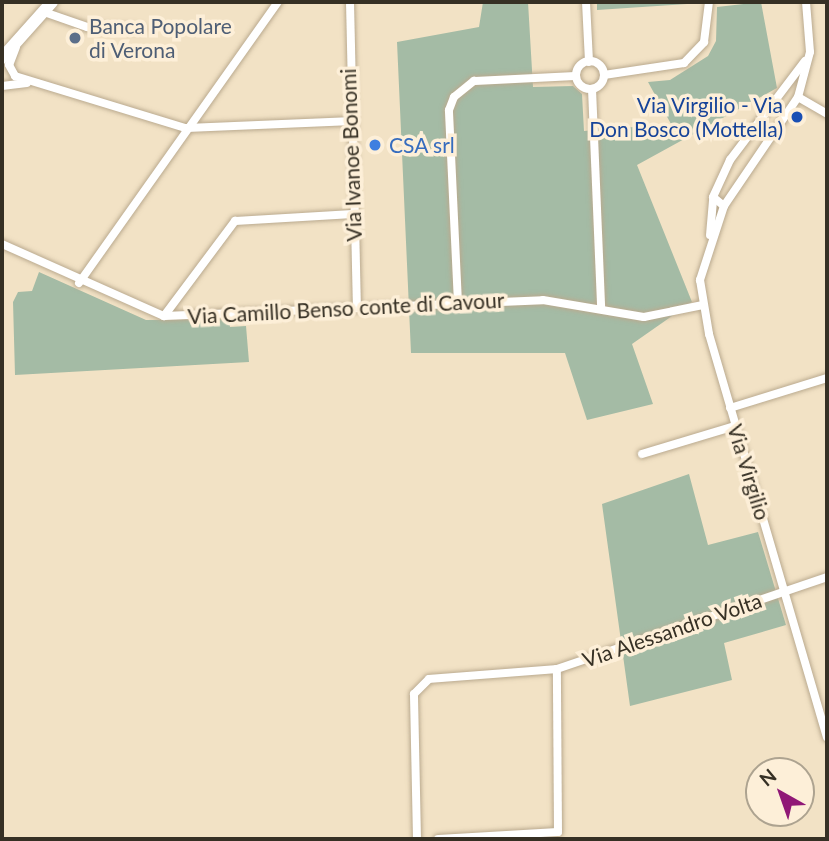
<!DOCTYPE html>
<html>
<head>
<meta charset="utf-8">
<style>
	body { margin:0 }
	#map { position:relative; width:829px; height:841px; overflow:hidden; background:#f2e2c5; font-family:Lato,sans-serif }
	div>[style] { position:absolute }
	.green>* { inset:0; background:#a4bba5 }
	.roads { filter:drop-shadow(0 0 2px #baaa8f) drop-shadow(0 0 2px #baaa8f) }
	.street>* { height:8px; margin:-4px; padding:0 4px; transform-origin:4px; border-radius:4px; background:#fff }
	.street>.ring { margin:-4px; padding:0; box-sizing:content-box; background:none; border:8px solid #fff; border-radius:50% }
	.primary>* { height:12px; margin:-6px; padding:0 6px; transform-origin:6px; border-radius:6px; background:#fff }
	.dots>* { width:19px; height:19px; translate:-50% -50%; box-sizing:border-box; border:4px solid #fdefd8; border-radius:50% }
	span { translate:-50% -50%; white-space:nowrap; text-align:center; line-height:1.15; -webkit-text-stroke:7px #fdefd8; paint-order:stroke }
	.service-label { font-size:21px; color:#4e5e75 }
	.left { translate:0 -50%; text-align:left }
	.transit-label { font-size:21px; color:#164399 }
	.right { translate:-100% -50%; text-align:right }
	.shop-label { font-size:21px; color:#366cbe }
	.street-label { font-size:21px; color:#363024 }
	.frame { position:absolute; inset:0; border:4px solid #363024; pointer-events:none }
	.north { position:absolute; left:745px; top:757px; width:70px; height:70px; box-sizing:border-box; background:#fdefd8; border:2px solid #ada390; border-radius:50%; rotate:320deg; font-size:19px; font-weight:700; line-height:28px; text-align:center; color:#363024 }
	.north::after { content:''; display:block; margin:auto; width:24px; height:32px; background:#901876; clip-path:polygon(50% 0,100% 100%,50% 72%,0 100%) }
</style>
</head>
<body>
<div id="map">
	<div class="green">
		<i style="clip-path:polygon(483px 2px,528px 2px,533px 87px,573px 86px,582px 94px,584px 131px,671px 124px,648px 82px,670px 80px,708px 56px,716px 41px,717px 7px,761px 2px,777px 88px,637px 165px,692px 302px,632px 344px,653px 404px,587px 420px,565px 353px,411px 353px,397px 42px,479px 27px)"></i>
		<i style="clip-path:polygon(597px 2px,701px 2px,702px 3px,597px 10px)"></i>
		<i style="clip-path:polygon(39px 272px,146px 320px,229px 319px,230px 327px,246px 326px,249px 362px,15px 375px,13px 302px,18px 292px,32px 291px)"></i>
		<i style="clip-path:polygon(689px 474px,708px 545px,758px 532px,786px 625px,724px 643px,732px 680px,630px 706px,602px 504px)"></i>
	</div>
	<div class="roads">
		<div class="street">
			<i style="left:350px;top:2px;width:306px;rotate:88.7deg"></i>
			<i style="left:586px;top:2px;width:60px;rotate:87.1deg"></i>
			<i style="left:806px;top:2px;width:50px;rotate:85.4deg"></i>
			<i style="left:810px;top:52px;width:47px;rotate:104.9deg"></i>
			<i style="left:798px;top:97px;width:132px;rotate:124.2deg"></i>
			<i style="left:724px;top:206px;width:78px;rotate:108deg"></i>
			<i style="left:700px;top:280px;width:55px;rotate:80.5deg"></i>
			<i style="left:709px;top:334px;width:420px;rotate:73.7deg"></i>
			<i style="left:44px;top:12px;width:46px;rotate:19.2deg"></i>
			<i style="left:87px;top:27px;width:54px;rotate:2.1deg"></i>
			<i style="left:16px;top:47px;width:19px;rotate:111deg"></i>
			<i style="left:9px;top:65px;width:13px;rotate:61deg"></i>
			<i style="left:15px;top:76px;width:178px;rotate:17deg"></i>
			<i style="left:185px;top:128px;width:164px;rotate:-2.4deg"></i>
			<i class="ring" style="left:576px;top:61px;width:20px;height:20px"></i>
			<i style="left:604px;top:75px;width:81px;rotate:-8.5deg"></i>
			<i style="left:684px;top:63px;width:29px;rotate:-46deg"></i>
			<i style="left:704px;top:42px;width:40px;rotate:-82.9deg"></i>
			<i style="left:2px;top:86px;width:25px;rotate:-7deg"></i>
			<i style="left:592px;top:89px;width:219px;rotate:87.6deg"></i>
			<i style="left:798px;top:97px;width:34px;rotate:30deg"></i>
			<i style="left:724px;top:206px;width:14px;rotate:-141deg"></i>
			<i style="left:713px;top:197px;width:41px;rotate:-65.3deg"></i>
			<i style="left:730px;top:160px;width:124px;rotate:-52.9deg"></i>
			<i style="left:710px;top:235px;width:38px;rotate:-85deg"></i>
			<i style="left:2px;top:244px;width:177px;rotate:24deg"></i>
			<i style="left:164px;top:316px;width:379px;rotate:-2.4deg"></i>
			<i style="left:543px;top:300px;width:102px;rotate:9.6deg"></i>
			<i style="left:644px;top:317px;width:60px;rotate:-11.5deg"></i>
			<i style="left:79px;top:283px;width:344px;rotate:-54.7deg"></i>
			<i style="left:458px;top:303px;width:193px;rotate:-92.7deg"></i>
			<i style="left:449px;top:110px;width:14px;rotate:-69deg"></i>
			<i style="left:454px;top:97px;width:26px;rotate:-39deg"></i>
			<i style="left:474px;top:81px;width:102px;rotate:-2.8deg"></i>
			<i style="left:164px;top:316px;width:119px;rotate:-53.2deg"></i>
			<i style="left:235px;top:221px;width:118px;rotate:-3.4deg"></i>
			<i style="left:730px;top:408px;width:102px;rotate:-17.2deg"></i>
			<i style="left:642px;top:454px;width:97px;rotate:-16.8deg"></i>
			<i style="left:417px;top:839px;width:145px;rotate:-91.2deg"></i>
			<i style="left:414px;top:694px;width:21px;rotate:-45deg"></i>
			<i style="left:429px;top:679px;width:128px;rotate:-4.5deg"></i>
			<i style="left:557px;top:669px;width:285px;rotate:-18.8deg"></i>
			<i style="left:438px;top:839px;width:120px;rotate:-3.3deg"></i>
			<i style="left:558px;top:832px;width:163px;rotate:-90.4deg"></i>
		</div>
		<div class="primary">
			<i style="left:2px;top:58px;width:75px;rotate:-48.2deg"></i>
		</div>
	</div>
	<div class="dots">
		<i style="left:75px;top:38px;background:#5c6f8a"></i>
		<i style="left:797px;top:117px;background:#1a4fb4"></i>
		<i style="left:375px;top:145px;background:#3f7fe0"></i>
	</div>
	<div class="service-label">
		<span class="left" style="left:89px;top:38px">Banca Popolare<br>di Verona</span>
	</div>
	<div class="transit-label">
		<span class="right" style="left:783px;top:117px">Via Virgilio - Via<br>Don Bosco (Mottella)</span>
	</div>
	<div class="shop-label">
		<span class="left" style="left:389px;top:145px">CSA srl</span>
	</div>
	<div class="street-label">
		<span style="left:351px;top:155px;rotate:-92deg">Via Ivanoe Bonomi</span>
		<span style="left:346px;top:308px;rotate:-3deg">Via Camillo Benso conte di Cavour</span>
		<span style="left:749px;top:472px;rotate:73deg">Via Virgilio</span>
		<span style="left:672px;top:630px;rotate:-19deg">Via Alessandro Volta</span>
	</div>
	<div class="frame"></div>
	<div class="north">N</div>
</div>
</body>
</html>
